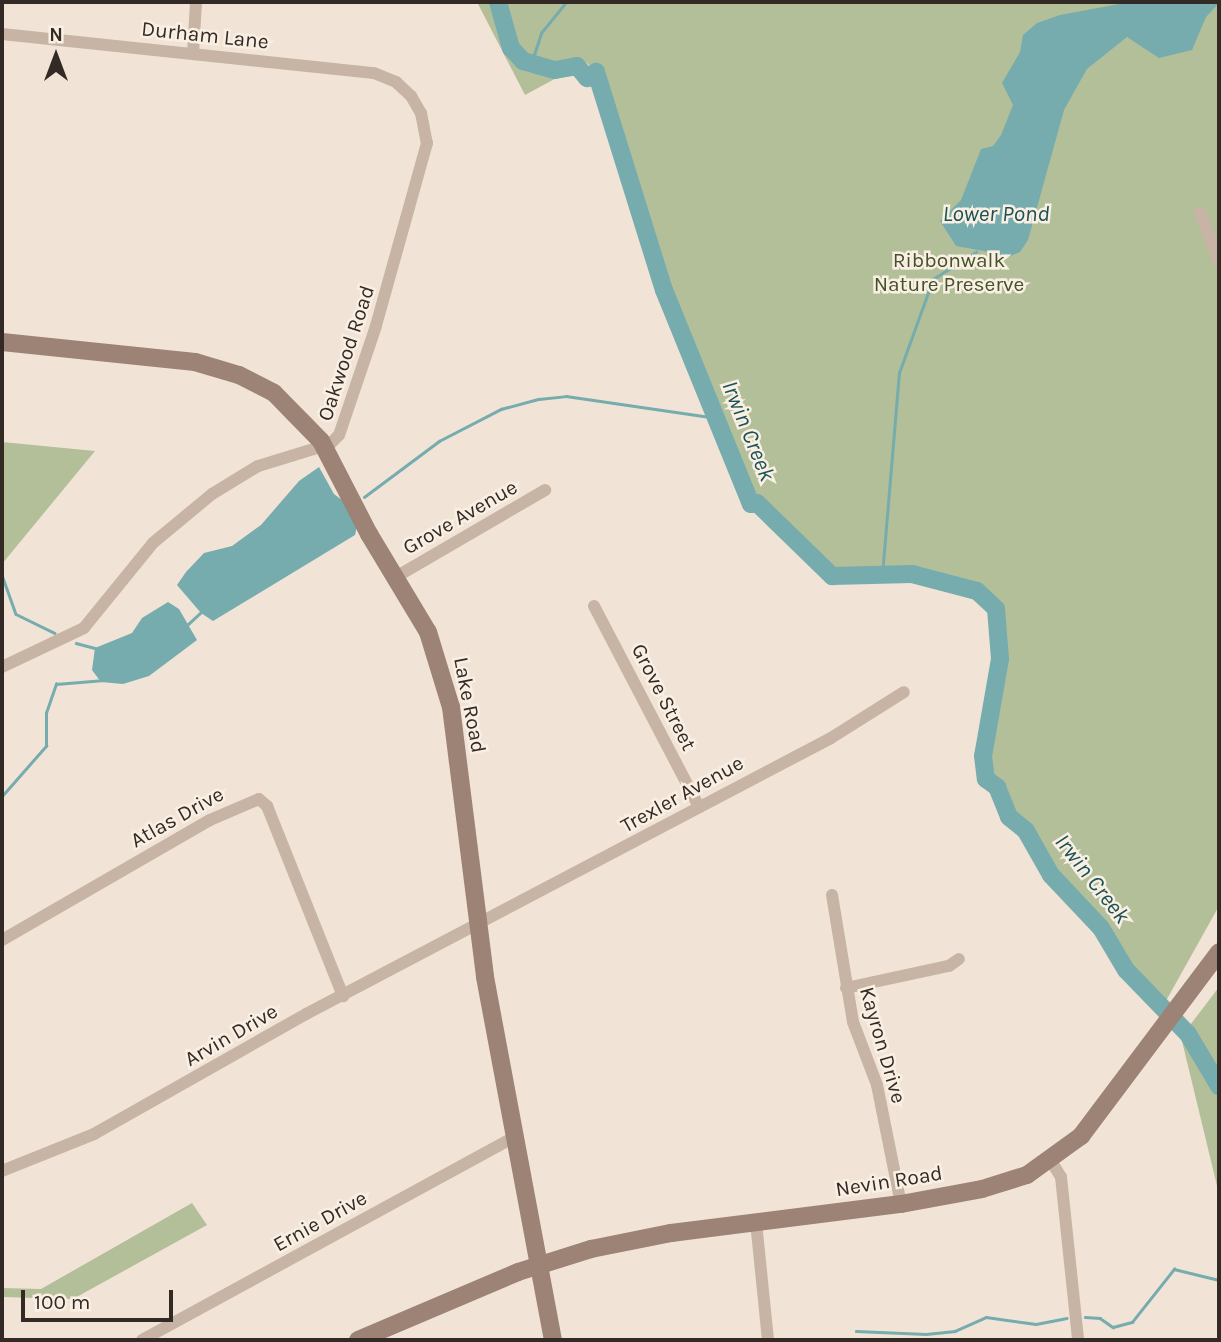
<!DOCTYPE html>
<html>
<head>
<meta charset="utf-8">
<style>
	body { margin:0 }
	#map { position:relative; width:1221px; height:1342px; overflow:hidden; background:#f1e4d7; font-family:Karla,sans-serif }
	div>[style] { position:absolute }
	.green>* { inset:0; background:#b3bf98 }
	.water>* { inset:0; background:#76acae }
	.stream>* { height:2.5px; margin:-1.25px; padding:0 1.25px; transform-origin:1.25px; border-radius:1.25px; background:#76acae }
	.river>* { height:18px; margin:-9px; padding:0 9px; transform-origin:9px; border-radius:9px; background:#76acae }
	.street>* { height:12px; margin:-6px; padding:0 6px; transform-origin:6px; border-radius:6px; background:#c8b4a4 }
	.secondary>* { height:18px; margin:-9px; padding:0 9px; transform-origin:9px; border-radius:9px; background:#9c8375 }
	span { translate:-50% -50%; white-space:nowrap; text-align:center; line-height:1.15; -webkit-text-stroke:5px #f9efe3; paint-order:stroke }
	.street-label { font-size:21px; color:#342a25 }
	.park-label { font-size:21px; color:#445229 }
	.water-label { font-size:23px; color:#1b5255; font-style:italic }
	.frame { position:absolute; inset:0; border:4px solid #342a25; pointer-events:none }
	.north { position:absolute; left:21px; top:21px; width:70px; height:70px; -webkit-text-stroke:5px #f9efe3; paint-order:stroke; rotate:0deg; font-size:19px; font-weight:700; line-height:28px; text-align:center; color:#342a25 }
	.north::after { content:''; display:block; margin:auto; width:24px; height:32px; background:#342a25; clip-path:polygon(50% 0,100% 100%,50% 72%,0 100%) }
	.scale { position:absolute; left:21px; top:1290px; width:152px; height:32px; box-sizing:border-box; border:4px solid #342a25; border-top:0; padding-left:9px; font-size:21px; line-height:24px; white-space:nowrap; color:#342a25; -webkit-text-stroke:5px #f9efe3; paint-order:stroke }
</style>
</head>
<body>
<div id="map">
	<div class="green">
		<i style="clip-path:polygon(477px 2px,1219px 2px,1219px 906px,1162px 1008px,1126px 970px,1101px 928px,1051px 875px,1026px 831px,1009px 817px,997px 787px,986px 779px,983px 756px,1000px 659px,996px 609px,977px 591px,912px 574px,832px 576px,757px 503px,751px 504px,664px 290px,596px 72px,586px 62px,525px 95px)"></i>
		<i style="clip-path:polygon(2px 442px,95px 451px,2px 564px)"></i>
		<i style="clip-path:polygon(1219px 987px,1219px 1194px,1181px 1037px)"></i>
		<i style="clip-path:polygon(192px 1203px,207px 1225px,73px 1299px,2px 1297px,2px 1288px,41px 1289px)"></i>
	</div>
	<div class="water">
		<i style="clip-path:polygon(1130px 2px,1219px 3px,1206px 17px,1192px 50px,1159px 58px,1127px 37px,1087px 69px,1064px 110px,1028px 240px,1020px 252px,1001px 260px,989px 252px,956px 246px,940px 221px,961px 200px,981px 149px,993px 146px,1001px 135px,1013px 105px,1002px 83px,1020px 52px,1023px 35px,1037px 23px,1060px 15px)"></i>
		<i style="clip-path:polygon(319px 467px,334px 494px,350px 506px,358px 522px,355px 535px,213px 621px,201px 613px,177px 585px,186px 572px,204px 553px,232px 546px,261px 525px,299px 481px)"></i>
		<i style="clip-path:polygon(168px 602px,179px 609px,197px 640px,149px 676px,123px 684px,101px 682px,92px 670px,95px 648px,132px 633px,142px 618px)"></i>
	</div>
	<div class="stream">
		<i style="left:541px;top:68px;width:15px;rotate:-118deg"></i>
		<i style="left:534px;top:55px;width:23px;rotate:-72deg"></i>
		<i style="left:541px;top:33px;width:40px;rotate:-51deg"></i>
		<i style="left:364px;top:497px;width:94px;rotate:-36.7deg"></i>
		<i style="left:439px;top:441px;width:70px;rotate:-27.3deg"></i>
		<i style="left:501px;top:409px;width:39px;rotate:-15deg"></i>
		<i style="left:539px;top:399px;width:27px;rotate:-6deg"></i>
		<i style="left:566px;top:396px;width:152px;rotate:8.3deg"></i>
		<i style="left:2px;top:575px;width:41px;rotate:70.3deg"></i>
		<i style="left:16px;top:614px;width:43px;rotate:26deg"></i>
		<i style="left:882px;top:575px;width:203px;rotate:-85.2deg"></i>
		<i style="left:899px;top:373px;width:100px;rotate:-70.1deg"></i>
		<i style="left:933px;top:279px;width:51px;rotate:-32.1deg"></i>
		<i style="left:185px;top:627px;width:25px;rotate:-43deg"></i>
		<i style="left:76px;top:643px;width:23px;rotate:15deg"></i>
		<i style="left:2px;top:796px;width:67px;rotate:-48.7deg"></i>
		<i style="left:46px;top:746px;width:33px;rotate:-90deg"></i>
		<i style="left:46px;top:713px;width:31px;rotate:-71deg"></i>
		<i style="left:56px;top:684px;width:48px;rotate:-4.8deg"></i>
		<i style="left:1085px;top:1317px;width:15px;rotate:4deg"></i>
		<i style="left:1100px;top:1318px;width:16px;rotate:35deg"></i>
		<i style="left:1113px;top:1327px;width:20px;rotate:-15deg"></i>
		<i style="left:1132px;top:1322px;width:68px;rotate:-51.6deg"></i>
		<i style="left:1174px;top:1269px;width:46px;rotate:13.7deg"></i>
		<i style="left:856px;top:1331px;width:70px;rotate:2.5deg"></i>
		<i style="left:926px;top:1334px;width:29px;rotate:-6deg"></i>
		<i style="left:955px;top:1331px;width:34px;rotate:-24deg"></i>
		<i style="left:986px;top:1317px;width:50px;rotate:8deg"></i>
		<i style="left:1036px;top:1324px;width:31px;rotate:-11deg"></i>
	</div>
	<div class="river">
		<i style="left:498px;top:2px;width:48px;rotate:74.2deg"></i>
		<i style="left:511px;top:48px;width:18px;rotate:47deg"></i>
		<i style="left:523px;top:61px;width:33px;rotate:16deg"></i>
		<i style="left:555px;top:70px;width:22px;rotate:-10deg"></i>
		<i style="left:577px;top:66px;width:16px;rotate:50deg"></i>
		<i style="left:587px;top:78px;width:11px;rotate:-34deg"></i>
		<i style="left:596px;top:72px;width:228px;rotate:72.7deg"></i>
		<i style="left:664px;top:290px;width:231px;rotate:67.9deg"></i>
		<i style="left:751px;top:504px;width:6px;rotate:-9deg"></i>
		<i style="left:757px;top:503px;width:105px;rotate:44.2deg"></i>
		<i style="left:832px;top:576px;width:80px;rotate:-1.4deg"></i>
		<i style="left:912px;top:574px;width:67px;rotate:14.7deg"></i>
		<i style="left:977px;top:591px;width:26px;rotate:43deg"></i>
		<i style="left:996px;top:609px;width:50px;rotate:85.4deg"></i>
		<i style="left:1000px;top:659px;width:98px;rotate:99.9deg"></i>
		<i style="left:983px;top:756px;width:23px;rotate:83deg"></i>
		<i style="left:986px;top:779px;width:14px;rotate:36deg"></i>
		<i style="left:997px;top:787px;width:32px;rotate:68deg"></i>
		<i style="left:1009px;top:817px;width:22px;rotate:39deg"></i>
		<i style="left:1026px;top:831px;width:51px;rotate:60.4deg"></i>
		<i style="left:1051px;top:875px;width:73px;rotate:46.7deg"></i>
		<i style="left:1101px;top:928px;width:49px;rotate:59.2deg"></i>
		<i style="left:1126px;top:970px;width:89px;rotate:45.9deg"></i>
		<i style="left:1188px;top:1034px;width:61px;rotate:59.2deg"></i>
	</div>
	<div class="street">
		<i style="left:2px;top:34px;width:374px;rotate:6deg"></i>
		<i style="left:374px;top:73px;width:24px;rotate:22deg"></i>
		<i style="left:396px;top:82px;width:21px;rotate:43deg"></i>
		<i style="left:411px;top:96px;width:20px;rotate:60deg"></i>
		<i style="left:421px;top:113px;width:31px;rotate:79deg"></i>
		<i style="left:427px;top:143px;width:190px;rotate:105.6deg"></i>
		<i style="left:376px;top:326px;width:115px;rotate:108.7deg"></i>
		<i style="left:339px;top:435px;width:13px;rotate:135deg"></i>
		<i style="left:330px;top:444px;width:75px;rotate:163deg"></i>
		<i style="left:258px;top:466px;width:54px;rotate:148.7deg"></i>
		<i style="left:212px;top:494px;width:77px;rotate:140.3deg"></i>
		<i style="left:153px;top:543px;width:109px;rotate:129.1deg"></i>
		<i style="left:84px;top:628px;width:91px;rotate:154.6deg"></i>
		<i style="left:193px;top:54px;width:52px;rotate:-86.7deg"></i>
		<i style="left:1200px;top:212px;width:53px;rotate:69.2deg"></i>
		<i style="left:394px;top:578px;width:175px;rotate:-30.2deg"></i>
		<i style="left:594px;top:606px;width:227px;rotate:62.4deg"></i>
		<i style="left:832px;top:895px;width:129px;rotate:80.6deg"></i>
		<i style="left:853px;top:1022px;width:67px;rotate:69.1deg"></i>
		<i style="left:877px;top:1085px;width:121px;rotate:78.6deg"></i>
		<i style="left:2px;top:940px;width:240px;rotate:-30deg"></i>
		<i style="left:210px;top:820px;width:53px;rotate:-23.2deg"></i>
		<i style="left:259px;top:799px;width:11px;rotate:41deg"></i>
		<i style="left:267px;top:806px;width:205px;rotate:68.2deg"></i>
		<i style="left:846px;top:988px;width:105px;rotate:-12.1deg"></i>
		<i style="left:949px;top:966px;width:12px;rotate:-35deg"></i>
		<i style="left:1051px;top:1161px;width:19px;rotate:58deg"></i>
		<i style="left:1061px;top:1177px;width:164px;rotate:84deg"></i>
		<i style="left:2px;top:1171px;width:99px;rotate:-21.9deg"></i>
		<i style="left:94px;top:1134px;width:244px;rotate:-29.5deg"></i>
		<i style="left:306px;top:1014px;width:593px;rotate:-27.73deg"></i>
		<i style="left:831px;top:738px;width:86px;rotate:-32.2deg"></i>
		<i style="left:756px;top:1222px;width:119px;rotate:84.2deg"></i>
		<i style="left:142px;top:1340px;width:426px;rotate:-28.6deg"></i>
	</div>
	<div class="secondary">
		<i style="left:2px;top:342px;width:194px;rotate:5.9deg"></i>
		<i style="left:195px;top:362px;width:46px;rotate:16.5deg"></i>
		<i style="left:239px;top:375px;width:39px;rotate:27deg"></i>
		<i style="left:274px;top:393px;width:67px;rotate:45.6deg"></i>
		<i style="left:321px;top:441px;width:105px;rotate:62.7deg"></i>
		<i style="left:369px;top:534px;width:114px;rotate:59deg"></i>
		<i style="left:428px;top:632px;width:78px;rotate:73deg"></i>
		<i style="left:451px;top:707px;width:272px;rotate:82.8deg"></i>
		<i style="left:485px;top:977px;width:369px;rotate:79.4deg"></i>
		<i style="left:358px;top:1340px;width:174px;rotate:-23deg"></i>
		<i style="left:518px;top:1272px;width:77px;rotate:-17.5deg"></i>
		<i style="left:591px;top:1249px;width:82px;rotate:-11.3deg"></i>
		<i style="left:671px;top:1233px;width:232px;rotate:-7.2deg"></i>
		<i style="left:901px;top:1204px;width:82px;rotate:-10.5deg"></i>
		<i style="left:982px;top:1189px;width:47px;rotate:-17.3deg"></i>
		<i style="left:1027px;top:1175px;width:67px;rotate:-35.8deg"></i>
		<i style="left:1081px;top:1136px;width:230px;rotate:-53.1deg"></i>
	</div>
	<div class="street-label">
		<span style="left:205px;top:35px;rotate:6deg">Durham Lane</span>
		<span style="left:346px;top:353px;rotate:-72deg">Oakwood Road</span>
		<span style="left:460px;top:517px;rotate:-30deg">Grove Avenue</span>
		<span style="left:664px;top:697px;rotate:63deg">Grove Street</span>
		<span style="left:470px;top:705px;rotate:79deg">Lake Road</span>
		<span style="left:682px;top:794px;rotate:-29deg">Trexler Avenue</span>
		<span style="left:177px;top:817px;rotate:-29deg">Atlas Drive</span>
		<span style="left:231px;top:1035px;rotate:-30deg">Arvin Drive</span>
		<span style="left:883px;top:1045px;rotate:74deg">Kayron Drive</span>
		<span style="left:889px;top:1181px;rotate:-9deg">Nevin Road</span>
		<span style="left:320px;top:1221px;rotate:-29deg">Ernie Drive</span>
	</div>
	<div class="park-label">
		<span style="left:949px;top:272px">Ribbonwalk<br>Nature Preserve</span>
	</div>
	<div class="water-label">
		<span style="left:996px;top:214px">Lower Pond</span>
		<span style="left:748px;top:431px;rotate:68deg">Irwin Creek</span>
		<span style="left:1092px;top:879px;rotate:52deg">Irwin Creek</span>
	</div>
	<div class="frame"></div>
	<div class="north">N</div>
	<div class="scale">100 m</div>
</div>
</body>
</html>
